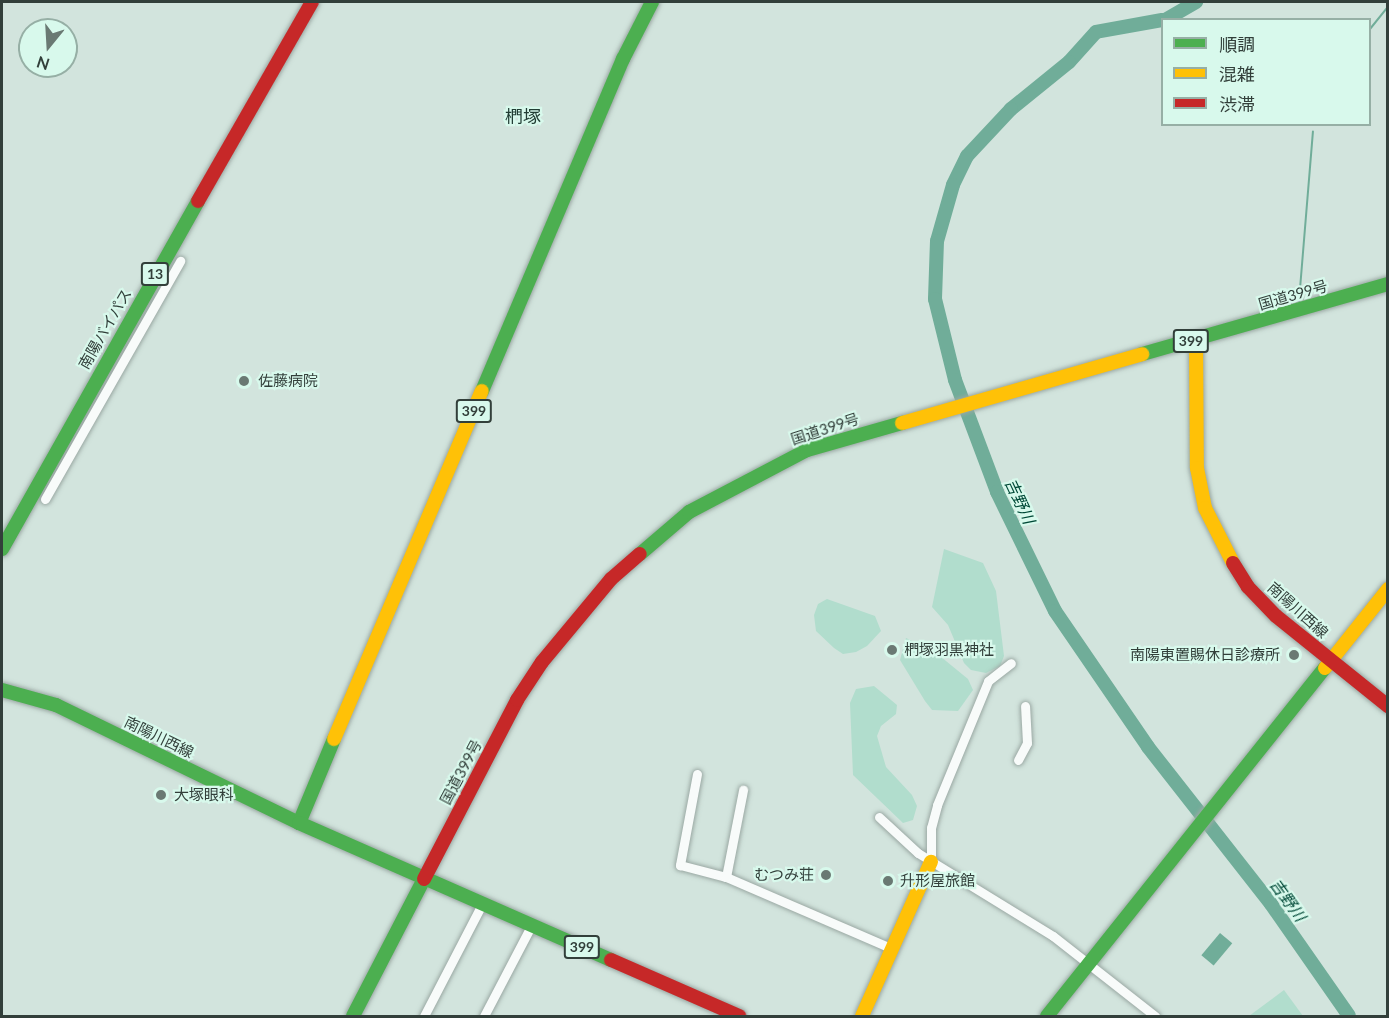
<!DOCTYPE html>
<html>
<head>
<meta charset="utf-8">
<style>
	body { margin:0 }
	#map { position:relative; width:1389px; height:1018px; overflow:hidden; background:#d2e4dd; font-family:Lato,"Noto Sans JP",sans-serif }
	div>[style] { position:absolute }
	.green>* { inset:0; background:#b1ddcd }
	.water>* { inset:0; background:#70ad99; transform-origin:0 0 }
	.stream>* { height:2px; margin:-1px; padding:0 1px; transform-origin:1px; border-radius:1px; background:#70ad99 }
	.river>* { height:14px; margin:-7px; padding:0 7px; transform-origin:7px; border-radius:7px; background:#70ad99 }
	.roads { filter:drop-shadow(0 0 2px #9aa8a3) drop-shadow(0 0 2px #9aa8a3) }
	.street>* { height:9px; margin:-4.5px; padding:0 4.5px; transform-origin:4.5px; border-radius:4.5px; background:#f8fbfa }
	.fast>* { height:14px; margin:-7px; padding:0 7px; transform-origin:7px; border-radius:7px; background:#4caf50 }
	.slow>* { height:14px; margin:-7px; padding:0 7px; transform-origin:7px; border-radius:7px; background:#ffc107 }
	.jam>* { height:14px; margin:-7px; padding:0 7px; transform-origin:7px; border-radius:7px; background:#c62828 }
	.dots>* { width:16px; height:16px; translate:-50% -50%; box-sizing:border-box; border:3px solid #d8f9ec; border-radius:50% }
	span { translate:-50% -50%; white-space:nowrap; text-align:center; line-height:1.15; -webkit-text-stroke:4.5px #d8f9ec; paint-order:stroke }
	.shield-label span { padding:2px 4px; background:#d8f9ec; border:2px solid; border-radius:4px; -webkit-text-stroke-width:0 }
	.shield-label { font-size:14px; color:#323f3a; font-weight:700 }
	.street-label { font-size:15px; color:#323f3a }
	.poi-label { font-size:15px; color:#323f3a }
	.left { translate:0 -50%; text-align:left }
	.right { translate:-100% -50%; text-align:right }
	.water-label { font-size:16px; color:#004937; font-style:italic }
	.quarter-label { font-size:18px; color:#223d34 }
	.frame { position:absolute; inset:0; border:3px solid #323f3a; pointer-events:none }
	.legend { position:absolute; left:1161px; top:18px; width:210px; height:108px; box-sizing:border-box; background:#d8f9ec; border:2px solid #96afa5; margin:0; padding:8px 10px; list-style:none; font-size:18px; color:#323f3a }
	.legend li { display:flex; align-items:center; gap:12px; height:30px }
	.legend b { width:30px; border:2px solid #96afa5 }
	.north { position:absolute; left:18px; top:18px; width:60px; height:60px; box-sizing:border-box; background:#d8f9ec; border:2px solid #96afa5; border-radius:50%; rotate:198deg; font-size:16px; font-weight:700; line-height:24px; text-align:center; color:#323f3a }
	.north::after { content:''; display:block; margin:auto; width:21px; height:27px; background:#6a7973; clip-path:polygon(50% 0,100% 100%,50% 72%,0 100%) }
</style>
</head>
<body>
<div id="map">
	<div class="green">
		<i style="clip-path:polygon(944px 549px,983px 563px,996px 591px,1004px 656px,1000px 666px,986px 673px,971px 670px,964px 663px,948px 625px,932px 607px)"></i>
		<i style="clip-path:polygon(827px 599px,875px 616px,881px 631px,867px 646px,856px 652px,843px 654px,834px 648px,816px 631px,814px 615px,818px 604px)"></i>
		<i style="clip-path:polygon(906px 638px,935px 652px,968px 679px,973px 690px,958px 711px,932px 710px,925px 701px,900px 660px)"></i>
		<i style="clip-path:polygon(874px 686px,897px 705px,896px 714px,881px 726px,877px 736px,886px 767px,912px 795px,917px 806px,913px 820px,903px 823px,853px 775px,850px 703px,856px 689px)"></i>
		<i style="clip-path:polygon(1284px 990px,1303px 1016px,1249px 1016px)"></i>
	</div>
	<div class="water">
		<i style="left:1220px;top:933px;width:16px;height:29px;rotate:40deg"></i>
	</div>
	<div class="stream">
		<i style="left:1370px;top:29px;width:28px;rotate:-51deg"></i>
		<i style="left:1299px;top:301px;width:170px;rotate:-85.3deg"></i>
	</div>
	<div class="river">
		<i style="left:1162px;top:20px;width:67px;rotate:169.7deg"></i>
		<i style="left:1096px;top:32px;width:40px;rotate:132deg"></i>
		<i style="left:1069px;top:62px;width:75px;rotate:141deg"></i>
		<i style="left:1011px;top:109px;width:64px;rotate:133.1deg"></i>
		<i style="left:967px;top:156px;width:32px;rotate:116deg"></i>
		<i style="left:953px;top:185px;width:58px;rotate:105.9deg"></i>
		<i style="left:937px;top:241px;width:58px;rotate:92deg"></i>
		<i style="left:935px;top:299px;width:83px;rotate:76.1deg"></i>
		<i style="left:955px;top:380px;width:120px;rotate:69.4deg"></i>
		<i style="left:997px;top:492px;width:132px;rotate:64deg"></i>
		<i style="left:1055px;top:611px;width:165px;rotate:55.6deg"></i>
		<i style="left:1148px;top:747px;width:199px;rotate:51.9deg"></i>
		<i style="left:1271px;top:904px;width:136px;rotate:55.1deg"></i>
		<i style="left:1165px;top:20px;width:36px;rotate:-30deg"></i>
	</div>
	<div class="roads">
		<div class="street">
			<i style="left:45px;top:499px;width:274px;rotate:-60.4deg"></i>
			<i style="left:1018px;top:760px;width:19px;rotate:-62deg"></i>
			<i style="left:1027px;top:743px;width:37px;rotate:-93deg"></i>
			<i style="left:697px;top:774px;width:93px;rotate:100.6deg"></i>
			<i style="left:680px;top:865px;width:48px;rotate:14.6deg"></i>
			<i style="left:726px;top:877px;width:182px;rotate:23.3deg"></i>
			<i style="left:879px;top:817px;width:53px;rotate:42.7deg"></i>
			<i style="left:918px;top:853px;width:158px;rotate:31.6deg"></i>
			<i style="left:1053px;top:936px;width:130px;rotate:38.1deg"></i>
			<i style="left:931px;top:862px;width:34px;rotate:-90deg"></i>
			<i style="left:931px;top:828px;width:24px;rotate:-75deg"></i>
			<i style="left:937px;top:805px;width:134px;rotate:-67.6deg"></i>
			<i style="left:988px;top:681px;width:29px;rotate:-38deg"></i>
			<i style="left:726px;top:877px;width:89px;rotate:-78.9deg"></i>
			<i style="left:424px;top:1016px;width:126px;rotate:-62.6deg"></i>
			<i style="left:484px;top:1016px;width:102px;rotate:-62.4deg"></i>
		</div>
		<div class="fast">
			<i style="left:1142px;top:354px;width:256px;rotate:-15.9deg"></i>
			<i style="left:482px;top:391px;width:361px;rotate:-67deg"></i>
			<i style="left:623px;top:59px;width:64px;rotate:-63deg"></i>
			<i style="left:2px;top:549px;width:399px;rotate:-60.6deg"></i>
			<i style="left:640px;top:554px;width:65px;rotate:-40.6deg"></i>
			<i style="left:689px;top:512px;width:133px;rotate:-27.7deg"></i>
			<i style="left:807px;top:450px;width:99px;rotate:-15.9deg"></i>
			<i style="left:2px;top:690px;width:56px;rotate:15.5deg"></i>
			<i style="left:56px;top:705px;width:270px;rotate:25.9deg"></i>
			<i style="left:334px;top:739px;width:91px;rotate:112.6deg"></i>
			<i style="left:299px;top:823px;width:341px;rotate:23.7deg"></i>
			<i style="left:353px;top:1016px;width:154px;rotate:-62.6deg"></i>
			<i style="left:1047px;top:1016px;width:445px;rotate:-51.4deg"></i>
		</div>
		<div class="slow">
			<i style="left:1196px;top:340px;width:128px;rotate:89.6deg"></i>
			<i style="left:1197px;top:468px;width:41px;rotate:78.7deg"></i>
			<i style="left:1205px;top:508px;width:62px;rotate:63deg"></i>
			<i style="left:902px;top:423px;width:250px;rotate:-16deg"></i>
			<i style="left:1325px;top:668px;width:101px;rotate:-51.4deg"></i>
			<i style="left:334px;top:739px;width:378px;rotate:-67deg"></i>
			<i style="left:862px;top:1016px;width:169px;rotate:-65.9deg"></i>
		</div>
		<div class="jam">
			<i style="left:198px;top:201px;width:229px;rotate:-60.2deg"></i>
			<i style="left:1233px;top:563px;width:28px;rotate:58deg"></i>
			<i style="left:1248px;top:587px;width:40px;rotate:46deg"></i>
			<i style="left:1276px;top:616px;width:144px;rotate:38.8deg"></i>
			<i style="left:424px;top:879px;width:202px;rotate:-62.5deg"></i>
			<i style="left:517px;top:700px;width:45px;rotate:-56.7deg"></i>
			<i style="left:542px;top:662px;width:108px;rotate:-50.3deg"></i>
			<i style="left:611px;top:579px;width:38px;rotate:-41deg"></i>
			<i style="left:611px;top:960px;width:140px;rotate:23.6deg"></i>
		</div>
	</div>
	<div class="dots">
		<i style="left:244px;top:381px;background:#6a7973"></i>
		<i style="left:892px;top:650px;background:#6a7973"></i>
		<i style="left:1294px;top:655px;background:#6a7973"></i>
		<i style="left:161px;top:795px;background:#6a7973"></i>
		<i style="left:826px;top:875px;background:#6a7973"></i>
		<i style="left:888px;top:881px;background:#6a7973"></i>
	</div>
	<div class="shield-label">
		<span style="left:155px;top:274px">13</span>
		<span style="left:1191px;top:341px">399</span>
		<span style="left:474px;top:411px">399</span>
		<span style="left:582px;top:947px">399</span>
	</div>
	<div class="street-label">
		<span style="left:1293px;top:295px;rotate:-16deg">国道399号</span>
		<span style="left:105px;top:329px;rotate:-60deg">南陽バイパス</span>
		<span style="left:825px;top:429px;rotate:-18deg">国道399号</span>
		<span style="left:1298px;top:610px;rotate:42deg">南陽川西線</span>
		<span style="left:159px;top:737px;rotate:26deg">南陽川西線</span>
		<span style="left:461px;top:772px;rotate:-62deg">国道399号</span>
	</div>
	<div class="poi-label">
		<span class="left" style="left:258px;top:381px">佐藤病院</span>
		<span class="left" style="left:904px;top:650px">椚塚羽黒神社</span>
		<span class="right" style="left:1280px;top:655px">南陽東置賜休日診療所</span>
		<span class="left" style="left:174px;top:795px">大塚眼科</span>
		<span class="right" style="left:814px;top:875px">むつみ荘</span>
		<span class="left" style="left:900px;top:881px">升形屋旅館</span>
	</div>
	<div class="water-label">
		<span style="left:1020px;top:501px;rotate:65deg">吉野川</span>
		<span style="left:1288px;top:900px;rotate:54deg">吉野川</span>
	</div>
	<div class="quarter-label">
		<span style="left:523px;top:116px">椚塚</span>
	</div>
	<div class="frame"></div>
	<ul class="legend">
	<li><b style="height:8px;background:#4caf50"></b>順調</li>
	<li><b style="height:8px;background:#ffc107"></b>混雑</li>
	<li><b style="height:8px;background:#c62828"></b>渋滞</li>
	</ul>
	<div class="north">N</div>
</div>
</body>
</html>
